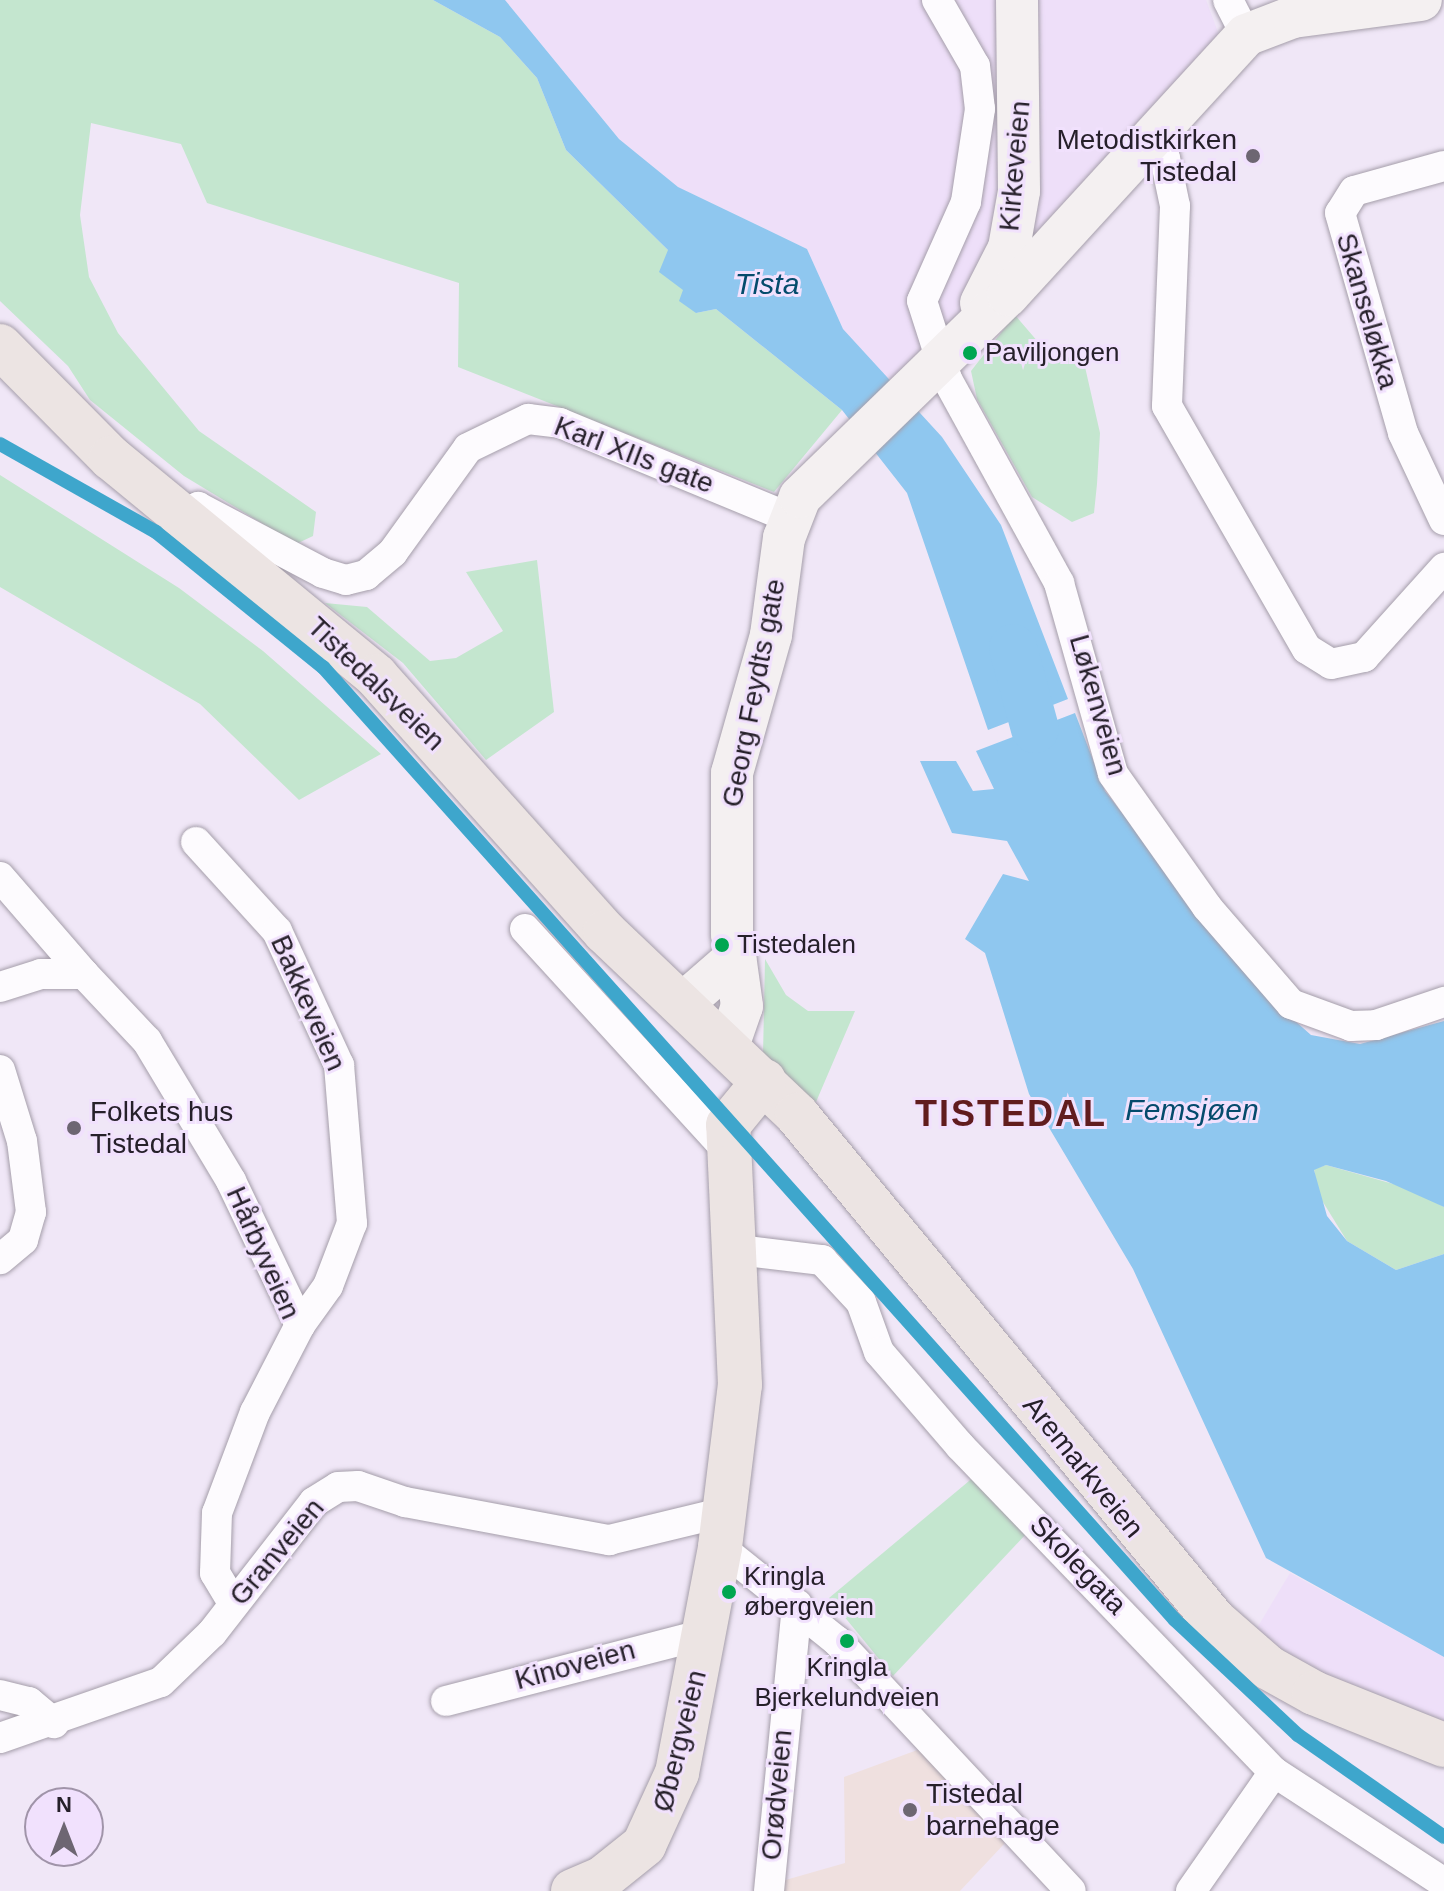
<!DOCTYPE html>
<html>
<head>
<meta charset="utf-8">
<style>
	body { margin:0 }
	#map { position:relative; width:1444px; height:1891px; overflow:hidden; background:#f0e7f7; font-family:Helvetica,sans-serif }
	div>[style] { position:absolute }
	.built>* { inset:0; background:#eedff9 }
	.education>* { inset:0; background:#efe0df }
	.green>* { inset:0; background:#c4e6cf }
	.water>* { inset:0; background:#8fc7ef }
	.river>* { height:48px; margin:-24px; padding:0 24px; transform-origin:24px; border-radius:24px; background:#8fc7ef }
	.roads { filter:drop-shadow(0 0 2px #a59eaa) drop-shadow(0 0 2px #a59eaa) }
	.street>* { height:30px; margin:-15px; padding:0 15px; transform-origin:15px; border-radius:15px; background:#fdfbfe }
	.secondary>* { height:42px; margin:-21px; padding:0 21px; transform-origin:21px; border-radius:21px; background:#f4f0f1 }
	.primary>* { height:44px; margin:-22px; padding:0 22px; transform-origin:22px; border-radius:22px; background:#ece4e3 }
	.rail-1>* { height:14px; margin:-7px; padding:0 7px; transform-origin:7px; border-radius:7px; background:#3ea6cc }
	.dots>* { width:22px; height:22px; translate:-50% -50%; box-sizing:border-box; border:4px solid #f1e1fd; border-radius:50% }
	span { translate:-50% -50%; white-space:nowrap; text-align:center; line-height:1.15; -webkit-text-stroke:6px #f1e1fd; paint-order:stroke }
	.bus-label { font-size:26px; color:#26202a }
	.left { translate:0 -50%; text-align:left }
	.poi-label { font-size:28px; color:#26202a }
	.right { translate:-100% -50%; text-align:right }
	.street-label { font-size:28px; color:#26202a }
	.water-label { font-size:30px; color:#044b6c; font-style:italic }
	.district-label { font-size:36px; color:#611c1e; font-weight:700; letter-spacing:2px }
	.north { position:absolute; left:24px; top:1787px; width:80px; height:80px; box-sizing:border-box; background:#f1e1fd; border:2px solid #a094a9; border-radius:50%; rotate:0deg; font-size:22px; font-weight:700; line-height:32px; text-align:center; color:#26202a }
	.north::after { content:''; display:block; margin:auto; width:28px; height:36px; background:#6d6672; clip-path:polygon(50% 0,100% 100%,50% 72%,0 100%) }
</style>
</head>
<body>
<div id="map">
	<div class="built">
		<i style="clip-path:polygon(505px 0,1206px 0,1232px 70px,917px 411px,843px 329px,807px 249px,678px 187px,619px 139px)"></i>
		<i style="clip-path:polygon(1290px 1573px,1444px 1657px,1444px 1728px,1334px 1684px,1254px 1633px)"></i>
	</div>
	<div class="education">
		<i style="clip-path:polygon(920px 1749px,1005px 1843px,960px 1891px,781px 1891px,782px 1881px,845px 1863px,844px 1777px)"></i>
	</div>
	<div class="green">
		<i style="clip-path:polygon(0 0,433px 0,500px 37px,537px 78px,566px 150px,668px 250px,696px 313px,716px 309px,842px 410px,774px 492px,458px 367px,459px 283px,207px 203px,181px 144px,91px 123px,80px 215px,89px 277px,118px 333px,199px 431px,316px 512px,313px 536px,296px 544px,184px 476px,90px 400px,68px 366px,0 301px)"></i>
		<i style="clip-path:polygon(1015px 315px,1051px 357px,1083px 358px,1100px 433px,1097px 484px,1094px 513px,1072px 522px,1032px 497px,977px 399px,971px 371px)"></i>
		<i style="clip-path:polygon(0 475px,179px 588px,263px 651px,381px 754px,299px 800px,200px 704px,0 587px)"></i>
		<i style="clip-path:polygon(537px 560px,554px 712px,486px 760px,403px 663px,325px 603px,367px 607px,430px 661px,456px 658px,503px 631px,466px 572px)"></i>
		<i style="clip-path:polygon(765px 959px,786px 995px,808px 1011px,855px 1011px,816px 1102px,763px 1055px)"></i>
		<i style="clip-path:polygon(1326px 1165px,1411px 1189px,1444px 1207px,1444px 1254px,1396px 1270px,1347px 1241px,1318px 1194px,1314px 1169px)"></i>
		<i style="clip-path:polygon(975px 1476px,1027px 1533px,893px 1676px,829px 1598px)"></i>
	</div>
	<div class="water">
		<i style="clip-path:polygon(433px 0,505px 0,619px 139px,678px 187px,807px 249px,843px 329px,942px 437px,1001px 525px,1068px 699px,988px 730px,907px 493px,842px 410px,716px 309px,696px 313px,679px 301px,683px 290px,659px 272px,668px 250px,566px 150px,537px 78px,500px 37px)"></i>
		<i style="clip-path:polygon(1075px 713px,1105px 791px,1260px 990px,1311px 1035px,1360px 1044px,1444px 1021px,1444px 1207px,1386px 1181px,1326px 1165px,1314px 1170px,1327px 1216px,1347px 1241px,1396px 1270px,1444px 1254px,1444px 1657px,1266px 1558px,1133px 1269px,1029px 1094px,985px 953px,965px 939px,1003px 874px,1029px 881px,1007px 841px,952px 833px,920px 761px,956px 761px,973px 791px,994px 789px,976px 751px)"></i>
	</div>
	<div class="river">
		<i style="left:1013px;top:648px;width:84px;rotate:74.8deg"></i>
	</div>
	<div class="roads">
		<div class="street">
			<i style="left:937px;top:0;width:76px;rotate:60.1deg"></i>
			<i style="left:975px;top:66px;width:43px;rotate:83.4deg"></i>
			<i style="left:980px;top:109px;width:94px;rotate:98.6deg"></i>
			<i style="left:966px;top:202px;width:108px;rotate:114deg"></i>
			<i style="left:922px;top:301px;width:82px;rotate:72.2deg"></i>
			<i style="left:947px;top:379px;width:233px;rotate:61.2deg"></i>
			<i style="left:1059px;top:583px;width:198px;rotate:74.2deg"></i>
			<i style="left:1113px;top:774px;width:163px;rotate:54.7deg"></i>
			<i style="left:1207px;top:907px;width:128px;rotate:49.1deg"></i>
			<i style="left:1291px;top:1004px;width:64px;rotate:20.1deg"></i>
			<i style="left:1351px;top:1026px;width:25px;rotate:-2deg"></i>
			<i style="left:1376px;top:1025px;width:72px;rotate:-18.7deg"></i>
			<i style="left:1228px;top:0;width:39px;rotate:63deg"></i>
			<i style="left:1145px;top:138px;width:28px;rotate:45deg"></i>
			<i style="left:1165px;top:158px;width:49px;rotate:78.2deg"></i>
			<i style="left:1175px;top:206px;width:200px;rotate:92.3deg"></i>
			<i style="left:1167px;top:406px;width:280px;rotate:60.1deg"></i>
			<i style="left:1307px;top:649px;width:28px;rotate:32deg"></i>
			<i style="left:1331px;top:664px;width:34px;rotate:-12deg"></i>
			<i style="left:1364px;top:657px;width:120px;rotate:-48deg"></i>
			<i style="left:1444px;top:166px;width:93px;rotate:164.5deg"></i>
			<i style="left:1354px;top:191px;width:26px;rotate:122deg"></i>
			<i style="left:1340px;top:213px;width:229px;rotate:74deg"></i>
			<i style="left:1403px;top:433px;width:96px;rotate:64.8deg"></i>
			<i style="left:180px;top:517px;width:21px;rotate:-29deg"></i>
			<i style="left:198px;top:507px;width:141px;rotate:27.8deg"></i>
			<i style="left:323px;top:573px;width:24px;rotate:17deg"></i>
			<i style="left:346px;top:580px;width:21px;rotate:-14deg"></i>
			<i style="left:366px;top:575px;width:35px;rotate:-40deg"></i>
			<i style="left:393px;top:552px;width:128px;rotate:-54.2deg"></i>
			<i style="left:468px;top:448px;width:67px;rotate:-25.8deg"></i>
			<i style="left:528px;top:419px;width:32px;rotate:7deg"></i>
			<i style="left:560px;top:423px;width:250px;rotate:22.4deg"></i>
			<i style="left:196px;top:842px;width:120px;rotate:47.7deg"></i>
			<i style="left:277px;top:931px;width:148px;rotate:65.2deg"></i>
			<i style="left:339px;top:1065px;width:159px;rotate:85.3deg"></i>
			<i style="left:352px;top:1223px;width:67px;rotate:110.9deg"></i>
			<i style="left:328px;top:1286px;width:48px;rotate:125.7deg"></i>
			<i style="left:0;top:877px;width:128px;rotate:49.1deg"></i>
			<i style="left:525px;top:929px;width:310px;rotate:47.6deg"></i>
			<i style="left:0;top:987px;width:43px;rotate:-17.6deg"></i>
			<i style="left:41px;top:974px;width:43px"></i>
			<i style="left:84px;top:974px;width:92px;rotate:46.8deg"></i>
			<i style="left:147px;top:1041px;width:163px;rotate:59deg"></i>
			<i style="left:231px;top:1181px;width:160px;rotate:64.4deg"></i>
			<i style="left:300px;top:1325px;width:98px;rotate:117.3deg"></i>
			<i style="left:255px;top:1412px;width:108px;rotate:110.6deg"></i>
			<i style="left:217px;top:1513px;width:60px;rotate:91.9deg"></i>
			<i style="left:215px;top:1573px;width:35px;rotate:59deg"></i>
			<i style="left:0;top:1070px;width:74px;rotate:72.8deg"></i>
			<i style="left:22px;top:1141px;width:72px;rotate:82.8deg"></i>
			<i style="left:31px;top:1212px;width:29px;rotate:106deg"></i>
			<i style="left:23px;top:1240px;width:30px;rotate:140deg"></i>
			<i style="left:738px;top:1250px;width:85px;rotate:6.8deg"></i>
			<i style="left:822px;top:1260px;width:57px;rotate:47.1deg"></i>
			<i style="left:861px;top:1302px;width:53px;rotate:70.2deg"></i>
			<i style="left:879px;top:1352px;width:124px;rotate:49.2deg"></i>
			<i style="left:960px;top:1446px;width:453px;rotate:46.1deg"></i>
			<i style="left:1274px;top:1772px;width:203px;rotate:33.1deg"></i>
			<i style="left:720px;top:1547px;width:150px;rotate:38.8deg"></i>
			<i style="left:837px;top:1641px;width:342px;rotate:46.9deg"></i>
			<i style="left:0;top:1695px;width:30px;rotate:14deg"></i>
			<i style="left:29px;top:1702px;width:33px;rotate:40deg"></i>
			<i style="left:446px;top:1701px;width:268px;rotate:-14.5deg"></i>
			<i style="left:0;top:1738px;width:170px;rotate:-19.2deg"></i>
			<i style="left:161px;top:1682px;width:71px;rotate:-43.9deg"></i>
			<i style="left:212px;top:1633px;width:166px;rotate:-52.1deg"></i>
			<i style="left:314px;top:1502px;width:28px;rotate:-32deg"></i>
			<i style="left:338px;top:1487px;width:20px;rotate:-3deg"></i>
			<i style="left:358px;top:1486px;width:50px;rotate:18.8deg"></i>
			<i style="left:405px;top:1502px;width:208px;rotate:10.6deg"></i>
			<i style="left:609px;top:1540px;width:119px;rotate:-13.6deg"></i>
			<i style="left:769px;top:1891px;width:288px;rotate:-84.4deg"></i>
			<i style="left:1191px;top:1891px;width:145px;rotate:-55.1deg"></i>
		</div>
		<div class="secondary">
			<i style="left:981px;top:303px;width:62px;rotate:-63deg"></i>
			<i style="left:1009px;top:248px;width:58px;rotate:-80deg"></i>
			<i style="left:1019px;top:191px;width:191px;rotate:-90.6deg"></i>
			<i style="left:681px;top:1005px;width:72px;rotate:-41deg"></i>
			<i style="left:728px;top:1046px;width:42px;rotate:-70.7deg"></i>
			<i style="left:742px;top:1006px;width:73px;rotate:-97.9deg"></i>
			<i style="left:732px;top:934px;width:161px;rotate:-90deg"></i>
			<i style="left:732px;top:773px;width:143px;rotate:-74.2deg"></i>
			<i style="left:771px;top:635px;width:98px;rotate:-82.4deg"></i>
			<i style="left:784px;top:538px;width:44px;rotate:-68.7deg"></i>
			<i style="left:800px;top:497px;width:290px;rotate:-44.2deg"></i>
			<i style="left:1008px;top:295px;width:352px;rotate:-47.5deg"></i>
			<i style="left:1246px;top:35px;width:50px;rotate:-21deg"></i>
			<i style="left:1293px;top:17px;width:129px;rotate:-7.6deg"></i>
		</div>
		<div class="primary">
			<i style="left:0;top:346px;width:158px;rotate:45.3deg"></i>
			<i style="left:111px;top:458px;width:343px;rotate:39.4deg"></i>
			<i style="left:376px;top:676px;width:343px;rotate:48.2deg"></i>
			<i style="left:605px;top:932px;width:265px;rotate:43.6deg"></i>
			<i style="left:797px;top:1115px;width:655px;rotate:50.45deg"></i>
			<i style="left:1214px;top:1620px;width:73px;rotate:41.1deg"></i>
			<i style="left:1269px;top:1668px;width:51px;rotate:29.1deg"></i>
			<i style="left:1314px;top:1693px;width:140px;rotate:21.8deg"></i>
			<i style="left:573px;top:1891px;width:33px;rotate:-23deg"></i>
			<i style="left:603px;top:1878px;width:53px;rotate:-38.8deg"></i>
			<i style="left:644px;top:1845px;width:79px;rotate:-65.4deg"></i>
			<i style="left:677px;top:1773px;width:230px;rotate:-79.2deg"></i>
			<i style="left:720px;top:1547px;width:163px;rotate:-83deg"></i>
			<i style="left:740px;top:1385px;width:260px;rotate:-92.6deg"></i>
			<i style="left:728px;top:1125px;width:57px;rotate:-50.7deg"></i>
		</div>
	</div>
	<div class="rail-1">
		<i style="left:0;top:444px;width:179px;rotate:29.4deg"></i>
		<i style="left:156px;top:532px;width:215px;rotate:39deg"></i>
		<i style="left:323px;top:667px;width:1278px;rotate:48.2deg"></i>
		<i style="left:1175px;top:1620px;width:168px;rotate:43.1deg"></i>
		<i style="left:1298px;top:1735px;width:178px;rotate:34.9deg"></i>
	</div>
	<div class="dots">
		<i style="left:1253px;top:156px;background:#6d6672"></i>
		<i style="left:970px;top:353px;background:#00a651"></i>
		<i style="left:722px;top:945px;background:#00a651"></i>
		<i style="left:74px;top:1128px;background:#6d6672"></i>
		<i style="left:729px;top:1592px;background:#00a651"></i>
		<i style="left:847px;top:1641px;background:#00a651"></i>
		<i style="left:910px;top:1810px;background:#6d6672"></i>
	</div>
	<div class="bus-label">
		<span class="left" style="left:985px;top:353px">Paviljongen</span>
		<span class="left" style="left:737px;top:945px">Tistedalen</span>
		<span class="left" style="left:744px;top:1592px">Kringla<br>øbergveien</span>
		<span style="left:847px;top:1683px">Kringla<br>Bjerkelundveien</span>
	</div>
	<div class="poi-label">
		<span class="right" style="left:1237px;top:156px">Metodistkirken<br>Tistedal</span>
		<span class="left" style="left:90px;top:1128px">Folkets hus<br>Tistedal</span>
		<span class="left" style="left:926px;top:1810px">Tistedal<br>barnehage</span>
	</div>
	<div class="street-label">
		<span style="left:1015px;top:166px;rotate:-85deg">Kirkeveien</span>
		<span style="left:1367px;top:311px;rotate:74deg">Skanseløkka</span>
		<span style="left:634px;top:455px;rotate:21deg">Karl XIIs gate</span>
		<span style="left:376px;top:684px;rotate:44deg">Tistedalsveien</span>
		<span style="left:754px;top:693px;rotate:-79deg">Georg Feydts gate</span>
		<span style="left:1098px;top:705px;rotate:74deg">Løkenveien</span>
		<span style="left:308px;top:1003px;rotate:66deg">Bakkeveien</span>
		<span style="left:263px;top:1253px;rotate:66deg">Hårbyveien</span>
		<span style="left:1083px;top:1467px;rotate:51deg">Aremarkveien</span>
		<span style="left:277px;top:1552px;rotate:-50deg">Granveien</span>
		<span style="left:1078px;top:1565px;rotate:46deg">Skolegata</span>
		<span style="left:575px;top:1665px;rotate:-15deg">Kinoveien</span>
		<span style="left:680px;top:1741px;rotate:-76deg">Øbergveien</span>
		<span style="left:777px;top:1795px;rotate:-85deg">Orødveien</span>
	</div>
	<div class="water-label">
		<span style="left:767px;top:284px">Tista</span>
		<span style="left:1192px;top:1110px">Femsjøen</span>
	</div>
	<div class="district-label">
		<span style="left:1011px;top:1114px">TISTEDAL</span>
	</div>
	<div class="north">N</div>
</div>
</body>
</html>
